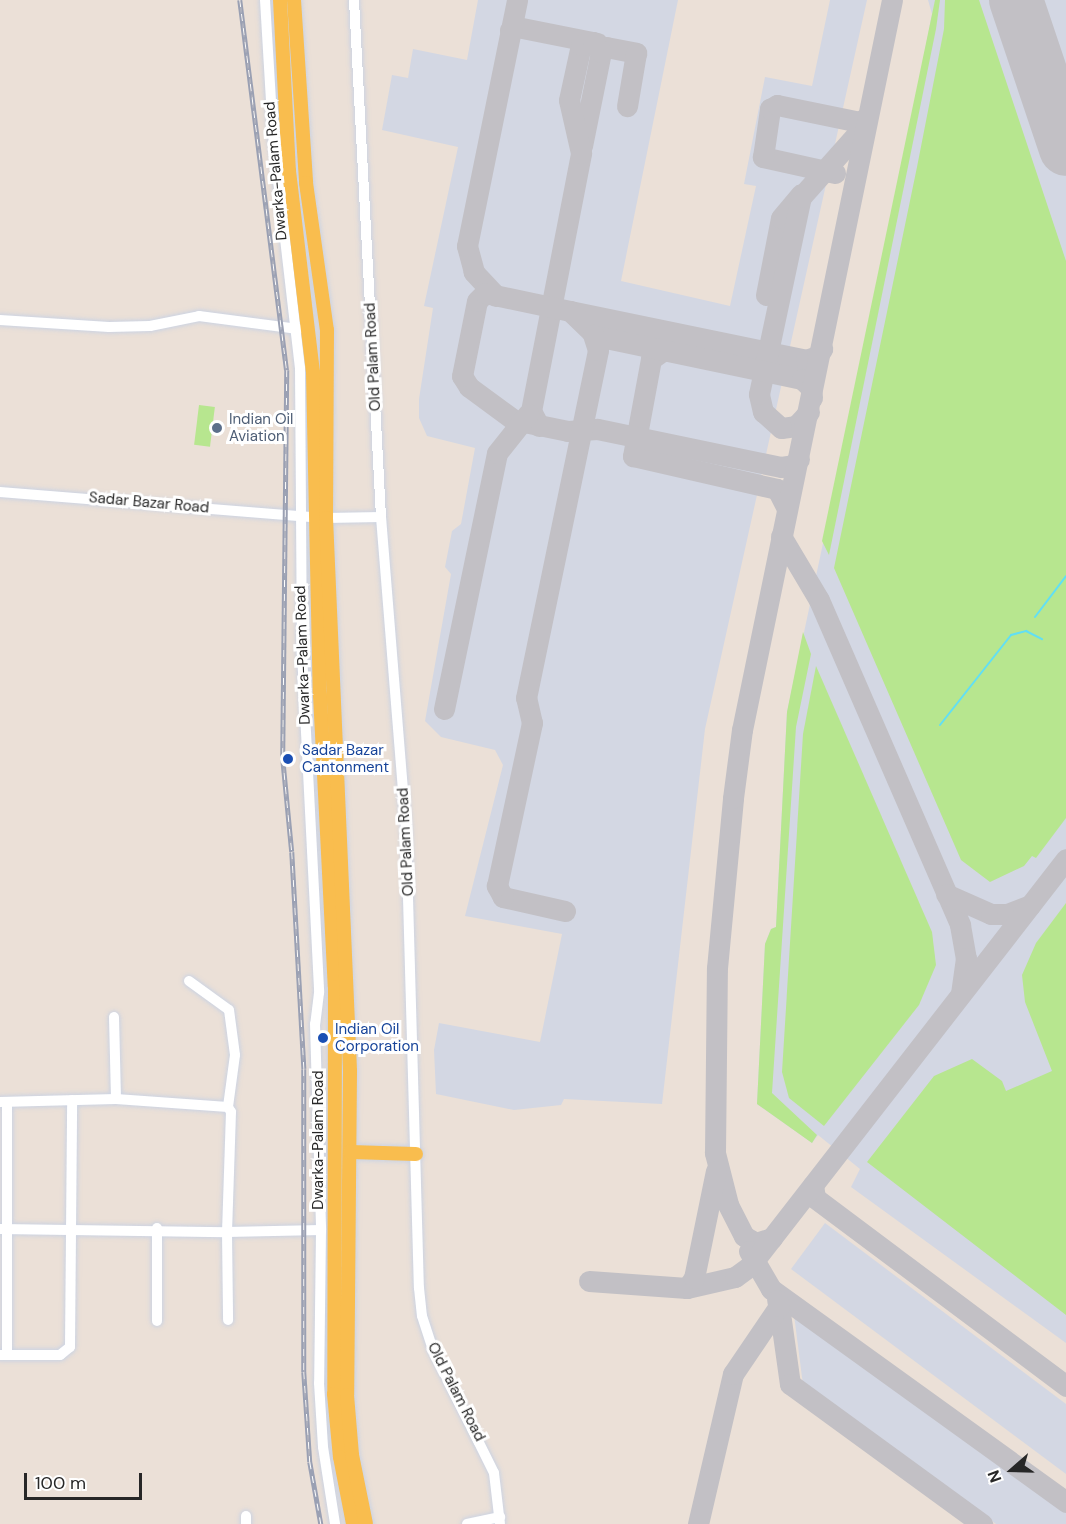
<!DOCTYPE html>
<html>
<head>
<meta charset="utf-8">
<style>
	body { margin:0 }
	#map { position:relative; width:1066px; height:1524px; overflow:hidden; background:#ebe0d7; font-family:"DM Sans",sans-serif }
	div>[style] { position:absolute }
	.airport>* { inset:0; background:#d3d7e3 }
	.green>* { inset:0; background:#b7e68f; transform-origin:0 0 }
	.stream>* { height:2px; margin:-1px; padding:0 1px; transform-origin:1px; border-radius:1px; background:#61dff5 }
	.taxiway>* { height:21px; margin:-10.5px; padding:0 10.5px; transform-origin:10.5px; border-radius:10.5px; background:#c2c0c5 }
	.runway>* { height:54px; margin:-27px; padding:0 27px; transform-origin:27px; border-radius:27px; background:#c2c0c5 }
	.roads { filter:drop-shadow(0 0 2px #ccd3e2) drop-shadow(0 0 2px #ccd3e2) }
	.minor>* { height:10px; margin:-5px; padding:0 5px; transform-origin:5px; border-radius:5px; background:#fff }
	.major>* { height:14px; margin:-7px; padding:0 7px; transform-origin:7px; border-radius:7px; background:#f9bd4e }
	.rail>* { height:4.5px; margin-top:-2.25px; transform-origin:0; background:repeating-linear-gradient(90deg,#fff 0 7px,#9aa0b3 0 14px); box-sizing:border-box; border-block:2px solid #9aa0b3 }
	.dots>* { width:16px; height:16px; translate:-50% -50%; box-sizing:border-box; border:3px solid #fff; border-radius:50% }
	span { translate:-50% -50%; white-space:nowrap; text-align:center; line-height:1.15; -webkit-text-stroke:6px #fff; paint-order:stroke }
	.street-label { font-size:15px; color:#272727 }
	.service-label { font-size:15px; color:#4e5e75 }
	.left { translate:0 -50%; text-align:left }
	.transit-label { font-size:15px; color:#164399 }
	.north { position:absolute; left:982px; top:1440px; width:60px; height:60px; -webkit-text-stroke:4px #fff; paint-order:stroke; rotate:250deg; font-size:16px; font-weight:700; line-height:24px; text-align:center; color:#272727 }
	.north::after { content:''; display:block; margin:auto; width:21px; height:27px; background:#272727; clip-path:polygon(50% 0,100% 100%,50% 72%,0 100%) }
	.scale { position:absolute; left:24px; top:1473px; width:118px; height:27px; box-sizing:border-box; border:3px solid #272727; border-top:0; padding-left:8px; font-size:18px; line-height:21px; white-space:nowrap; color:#272727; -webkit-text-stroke:4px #fff; paint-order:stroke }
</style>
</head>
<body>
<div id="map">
	<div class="airport">
		<i style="clip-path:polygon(478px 0,678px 0,621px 281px,730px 306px,756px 186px,744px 184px,765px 77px,812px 86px,830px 0,867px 0,705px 729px,662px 1104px,564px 1099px,561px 1105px,514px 1110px,436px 1094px,434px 1050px,439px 1023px,540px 1042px,562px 934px,465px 916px,503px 765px,495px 750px,441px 737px,425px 721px,451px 574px,445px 567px,452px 531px,461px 524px,475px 448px,427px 436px,419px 418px,419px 399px,433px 308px,424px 306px,458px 147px,382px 130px,392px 75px,408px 78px,413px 49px,467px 60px)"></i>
		<i style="clip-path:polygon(928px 0,1066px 0,1066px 1343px,851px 1187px,860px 1169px,818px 1135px,812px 1143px,757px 1104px,765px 944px,771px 929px,776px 927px,787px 712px,889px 234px,932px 14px)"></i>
		<i style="clip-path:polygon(825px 1223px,1066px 1404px,1066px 1474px,791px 1269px)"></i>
		<i style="clip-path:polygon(794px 1315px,1066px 1511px,1066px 1524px,996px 1524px,803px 1385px)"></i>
	</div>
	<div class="green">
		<i style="clip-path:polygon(935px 0,940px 0,936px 29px,829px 555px,822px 541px)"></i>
		<i style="clip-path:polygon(945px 0,979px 0,1066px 261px,1066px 818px,1036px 858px,1032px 856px,1024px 866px,990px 882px,961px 860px,834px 568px,917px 167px,944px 29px)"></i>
		<i style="left:199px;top:405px;width:16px;height:40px;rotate:7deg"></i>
		<i style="clip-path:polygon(803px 632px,811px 654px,796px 727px,772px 1093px,817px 1135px,812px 1143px,757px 1104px,765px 944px,771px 929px,776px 927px,787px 712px)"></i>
		<i style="clip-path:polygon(816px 666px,932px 932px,936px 965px,919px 1005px,824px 1126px,789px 1098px,782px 1072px,803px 734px)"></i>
		<i style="clip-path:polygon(1066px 903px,1066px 1315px,867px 1162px,934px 1076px,972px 1059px,1002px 1081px,1006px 1091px,1052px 1071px,1025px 1002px,1022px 975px,1036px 943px)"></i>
	</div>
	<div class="stream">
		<i style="left:1035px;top:617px;width:51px;rotate:-52.9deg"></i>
		<i style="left:940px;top:725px;width:115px;rotate:-51.7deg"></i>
		<i style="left:1011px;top:635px;width:16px;rotate:-15deg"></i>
		<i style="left:1026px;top:631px;width:18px;rotate:27deg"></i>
	</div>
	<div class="taxiway">
		<i style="left:510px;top:30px;width:8px;rotate:-23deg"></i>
		<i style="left:517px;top:27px;width:82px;rotate:11.3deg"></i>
		<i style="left:582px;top:146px;width:96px;rotate:-78.6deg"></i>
		<i style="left:601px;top:52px;width:7px;rotate:-45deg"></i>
		<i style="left:606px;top:47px;width:31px;rotate:11deg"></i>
		<i style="left:636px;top:53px;width:54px;rotate:99.6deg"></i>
		<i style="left:835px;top:173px;width:74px;rotate:-167.5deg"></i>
		<i style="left:763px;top:157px;width:49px;rotate:-81.7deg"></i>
		<i style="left:770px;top:109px;width:8px;rotate:-30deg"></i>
		<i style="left:777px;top:105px;width:85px;rotate:11.6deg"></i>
		<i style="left:860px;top:122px;width:9px;rotate:-36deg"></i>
		<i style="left:766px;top:295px;width:78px;rotate:-79deg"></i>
		<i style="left:781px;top:218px;width:31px;rotate:-50deg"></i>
		<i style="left:496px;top:296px;width:33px;rotate:-133deg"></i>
		<i style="left:474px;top:272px;width:27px;rotate:-105deg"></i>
		<i style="left:467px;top:246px;width:251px;rotate:-78.5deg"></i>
		<i style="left:570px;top:311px;width:241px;rotate:11.7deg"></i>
		<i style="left:806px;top:360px;width:12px;rotate:-20deg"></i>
		<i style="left:817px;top:356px;width:9px;rotate:-54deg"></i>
		<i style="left:664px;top:350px;width:16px;rotate:145deg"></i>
		<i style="left:651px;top:359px;width:99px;rotate:100.5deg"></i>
		<i style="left:633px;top:456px;width:148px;rotate:12.9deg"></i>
		<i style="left:777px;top:489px;width:22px;rotate:63deg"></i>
		<i style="left:809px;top:412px;width:19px;rotate:133deg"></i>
		<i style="left:796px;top:426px;width:15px;rotate:172deg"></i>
		<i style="left:781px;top:428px;width:24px;rotate:-138deg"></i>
		<i style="left:763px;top:412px;width:18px;rotate:-103deg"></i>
		<i style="left:759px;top:394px;width:201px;rotate:-78deg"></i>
		<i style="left:801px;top:197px;width:95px;rotate:-48.4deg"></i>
		<i style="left:539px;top:426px;width:17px;rotate:-118deg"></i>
		<i style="left:531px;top:411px;width:263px;rotate:-79deg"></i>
		<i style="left:581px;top:153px;width:54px;rotate:-102.8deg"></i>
		<i style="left:569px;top:100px;width:56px;rotate:-77.7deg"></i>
		<i style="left:581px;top:45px;width:12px;rotate:-14deg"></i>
		<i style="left:593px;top:42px;width:13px;rotate:51deg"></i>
		<i style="left:799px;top:459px;width:8px;rotate:135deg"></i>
		<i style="left:793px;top:465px;width:12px;rotate:171deg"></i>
		<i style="left:781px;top:467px;width:188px;rotate:-168.3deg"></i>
		<i style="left:597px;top:429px;width:29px;rotate:176deg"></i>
		<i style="left:568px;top:431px;width:55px;rotate:-168.5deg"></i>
		<i style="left:514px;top:420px;width:56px;rotate:-143.7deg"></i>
		<i style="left:469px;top:387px;width:13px;rotate:-122deg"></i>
		<i style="left:462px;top:376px;width:76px;rotate:-78.7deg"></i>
		<i style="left:477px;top:301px;width:11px;rotate:-45deg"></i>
		<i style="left:485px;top:293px;width:87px;rotate:12deg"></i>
		<i style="left:570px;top:311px;width:36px;rotate:44deg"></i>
		<i style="left:596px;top:336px;width:210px;rotate:11.8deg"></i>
		<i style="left:802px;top:379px;width:13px;rotate:45deg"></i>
		<i style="left:811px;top:388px;width:10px;rotate:84deg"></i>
		<i style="left:781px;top:536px;width:74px;rotate:59.3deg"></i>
		<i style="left:819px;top:600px;width:354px;rotate:66.5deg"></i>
		<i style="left:960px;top:925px;width:34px;rotate:80deg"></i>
		<i style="left:966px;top:958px;width:35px;rotate:98deg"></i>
		<i style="left:444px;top:709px;width:261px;rotate:-78.3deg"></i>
		<i style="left:497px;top:453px;width:50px;rotate:-51.5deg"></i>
		<i style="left:946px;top:894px;width:49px;rotate:24deg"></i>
		<i style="left:991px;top:914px;width:16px"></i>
		<i style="left:1007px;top:914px;width:25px;rotate:-21deg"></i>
		<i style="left:565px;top:911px;width:64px;rotate:-167.3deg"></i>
		<i style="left:503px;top:897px;width:13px;rotate:-119deg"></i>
		<i style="left:497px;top:886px;width:167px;rotate:-77.9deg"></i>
		<i style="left:532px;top:723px;width:26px;rotate:-103deg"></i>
		<i style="left:526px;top:698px;width:355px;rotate:-78.3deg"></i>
		<i style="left:598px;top:350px;width:16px;rotate:-108deg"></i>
		<i style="left:813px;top:1185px;width:13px;rotate:81deg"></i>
		<i style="left:815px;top:1198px;width:314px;rotate:36.8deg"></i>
		<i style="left:772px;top:1238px;width:17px;rotate:163deg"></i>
		<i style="left:756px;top:1243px;width:14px;rotate:-150deg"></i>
		<i style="left:744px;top:1236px;width:36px;rotate:-117deg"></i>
		<i style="left:728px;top:1204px;width:53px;rotate:-104.3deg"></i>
		<i style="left:715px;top:1153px;width:185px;rotate:-89.4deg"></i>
		<i style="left:717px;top:968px;width:171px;rotate:-84.6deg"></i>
		<i style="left:733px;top:798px;width:69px;rotate:-82.5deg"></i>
		<i style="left:742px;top:730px;width:745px;rotate:-78.39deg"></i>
		<i style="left:749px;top:1251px;width:44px;rotate:59.9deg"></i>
		<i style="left:771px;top:1289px;width:364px;rotate:35.8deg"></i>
		<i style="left:589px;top:1281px;width:98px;rotate:4.1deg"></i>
		<i style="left:687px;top:1288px;width:49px;rotate:-12.9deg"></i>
		<i style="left:735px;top:1277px;width:19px;rotate:-36deg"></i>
		<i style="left:750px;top:1266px;width:515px;rotate:-52.17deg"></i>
		<i style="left:687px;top:1288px;width:12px;rotate:-55deg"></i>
		<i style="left:694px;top:1278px;width:109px;rotate:-78.4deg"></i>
		<i style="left:779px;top:1306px;width:79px;rotate:82deg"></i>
		<i style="left:790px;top:1384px;width:238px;rotate:36.1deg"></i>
		<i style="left:698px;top:1524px;width:154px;rotate:-76.9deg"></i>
		<i style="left:733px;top:1374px;width:82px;rotate:-55.9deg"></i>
		<i style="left:779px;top:1306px;width:6px;rotate:-108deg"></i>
	</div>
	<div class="runway">
		<i style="left:1016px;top:0;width:157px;rotate:71.4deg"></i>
	</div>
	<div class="roads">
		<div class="minor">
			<i style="left:265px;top:0;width:135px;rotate:86.6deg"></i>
			<i style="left:273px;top:135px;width:235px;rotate:83.4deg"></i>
			<i style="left:300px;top:368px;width:285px;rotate:89.6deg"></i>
			<i style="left:302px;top:653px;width:340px;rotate:87.1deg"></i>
			<i style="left:319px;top:993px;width:31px;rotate:97deg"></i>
			<i style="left:315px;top:1024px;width:206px;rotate:88.3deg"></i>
			<i style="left:321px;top:1230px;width:153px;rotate:90.7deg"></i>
			<i style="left:319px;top:1383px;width:64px;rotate:86.4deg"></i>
			<i style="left:323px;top:1447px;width:78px;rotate:81.1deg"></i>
			<i style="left:354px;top:0;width:518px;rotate:87.01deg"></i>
			<i style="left:381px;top:517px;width:310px;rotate:85.4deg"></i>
			<i style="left:406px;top:826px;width:462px;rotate:88.4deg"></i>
			<i style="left:419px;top:1288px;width:28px;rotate:84deg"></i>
			<i style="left:422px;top:1316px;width:36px;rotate:72deg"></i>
			<i style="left:433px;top:1350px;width:137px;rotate:63.6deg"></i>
			<i style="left:494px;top:1473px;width:51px;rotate:83.3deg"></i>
			<i style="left:0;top:320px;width:109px;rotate:3.7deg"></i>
			<i style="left:109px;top:327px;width:41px;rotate:-1.4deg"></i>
			<i style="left:150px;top:326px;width:50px;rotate:-11.5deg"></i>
			<i style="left:199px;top:316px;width:100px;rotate:7.5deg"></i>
			<i style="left:0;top:492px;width:327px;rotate:4.6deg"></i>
			<i style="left:326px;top:518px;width:55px;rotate:-1deg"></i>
			<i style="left:189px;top:981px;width:49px;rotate:35.9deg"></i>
			<i style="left:229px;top:1010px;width:45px;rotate:82.4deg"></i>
			<i style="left:235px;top:1055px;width:52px;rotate:97.7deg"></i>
			<i style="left:114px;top:1017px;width:82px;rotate:88.6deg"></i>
			<i style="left:0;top:1102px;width:116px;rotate:-1.5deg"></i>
			<i style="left:116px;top:1099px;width:112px;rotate:4.1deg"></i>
			<i style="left:228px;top:1107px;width:6px;rotate:59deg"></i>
			<i style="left:231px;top:1112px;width:120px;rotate:91.9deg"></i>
			<i style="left:227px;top:1232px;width:94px;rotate:-1.2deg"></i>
			<i style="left:0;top:1229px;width:227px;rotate:0.8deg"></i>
			<i style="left:227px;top:1232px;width:88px;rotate:89.3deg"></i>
			<i style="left:157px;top:1321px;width:93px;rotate:-90deg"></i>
			<i style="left:0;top:1355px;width:60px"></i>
			<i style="left:60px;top:1355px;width:13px;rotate:-39deg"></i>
			<i style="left:70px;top:1347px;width:247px;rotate:-89.5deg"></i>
			<i style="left:7px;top:1355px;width:253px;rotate:-90deg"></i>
			<i style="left:246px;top:1516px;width:8px;rotate:90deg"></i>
			<i style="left:467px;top:1524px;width:34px;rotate:-12deg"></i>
		</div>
		<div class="major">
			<i style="left:280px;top:0;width:171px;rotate:87deg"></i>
			<i style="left:289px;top:171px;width:202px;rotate:83.2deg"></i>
			<i style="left:313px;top:372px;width:323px;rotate:88.8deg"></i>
			<i style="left:320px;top:695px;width:292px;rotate:87.1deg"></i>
			<i style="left:335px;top:987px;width:407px;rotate:90.1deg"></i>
			<i style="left:334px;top:1394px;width:63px;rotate:84.6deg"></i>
			<i style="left:340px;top:1457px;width:68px;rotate:79deg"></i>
			<i style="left:294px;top:0;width:183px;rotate:86.2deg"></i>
			<i style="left:306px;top:183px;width:148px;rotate:81.9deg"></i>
			<i style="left:327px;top:330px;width:188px;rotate:90.3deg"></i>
			<i style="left:326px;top:518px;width:554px;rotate:87.51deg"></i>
			<i style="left:350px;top:1071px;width:324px;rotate:90.5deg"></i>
			<i style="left:347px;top:1395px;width:60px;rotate:85.2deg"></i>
			<i style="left:352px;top:1455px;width:70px;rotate:78.5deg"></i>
			<i style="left:350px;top:1152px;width:66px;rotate:1.7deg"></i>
		</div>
	</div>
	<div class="rail">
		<i style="left:240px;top:0;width:373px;rotate:82.8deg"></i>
		<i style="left:287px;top:370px;width:389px;rotate:90.6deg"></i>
		<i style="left:283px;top:759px;width:93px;rotate:84.5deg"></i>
		<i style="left:292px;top:852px;width:217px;rotate:86.8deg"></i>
		<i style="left:304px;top:1069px;width:303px;rotate:90deg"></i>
		<i style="left:304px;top:1372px;width:90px;rotate:86.2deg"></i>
		<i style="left:310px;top:1462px;width:63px;rotate:79.9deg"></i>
	</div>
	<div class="dots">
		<i style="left:217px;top:428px;background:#5c6f8a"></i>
		<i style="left:288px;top:759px;background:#1a4fb4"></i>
		<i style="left:323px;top:1038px;background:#1a4fb4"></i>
	</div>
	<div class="street-label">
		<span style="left:276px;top:171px;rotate:-95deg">Dwarka-Palam Road</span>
		<span style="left:373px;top:357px;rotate:-93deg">Old Palam Road</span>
		<span style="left:149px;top:503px;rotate:5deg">Sadar Bazar Road</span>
		<span style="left:303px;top:655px;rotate:-92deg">Dwarka-Palam Road</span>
		<span style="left:406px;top:842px;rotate:-93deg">Old Palam Road</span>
		<span style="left:319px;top:1140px;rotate:-90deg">Dwarka-Palam Road</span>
		<span style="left:456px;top:1392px;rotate:63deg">Old Palam Road</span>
	</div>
	<div class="service-label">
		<span class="left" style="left:229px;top:428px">Indian Oil<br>Aviation</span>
	</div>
	<div class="transit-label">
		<span class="left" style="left:302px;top:759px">Sadar Bazar<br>Cantonment</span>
		<span class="left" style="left:335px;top:1038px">Indian Oil<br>Corporation</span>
	</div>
	<div class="north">N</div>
	<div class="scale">100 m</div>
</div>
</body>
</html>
